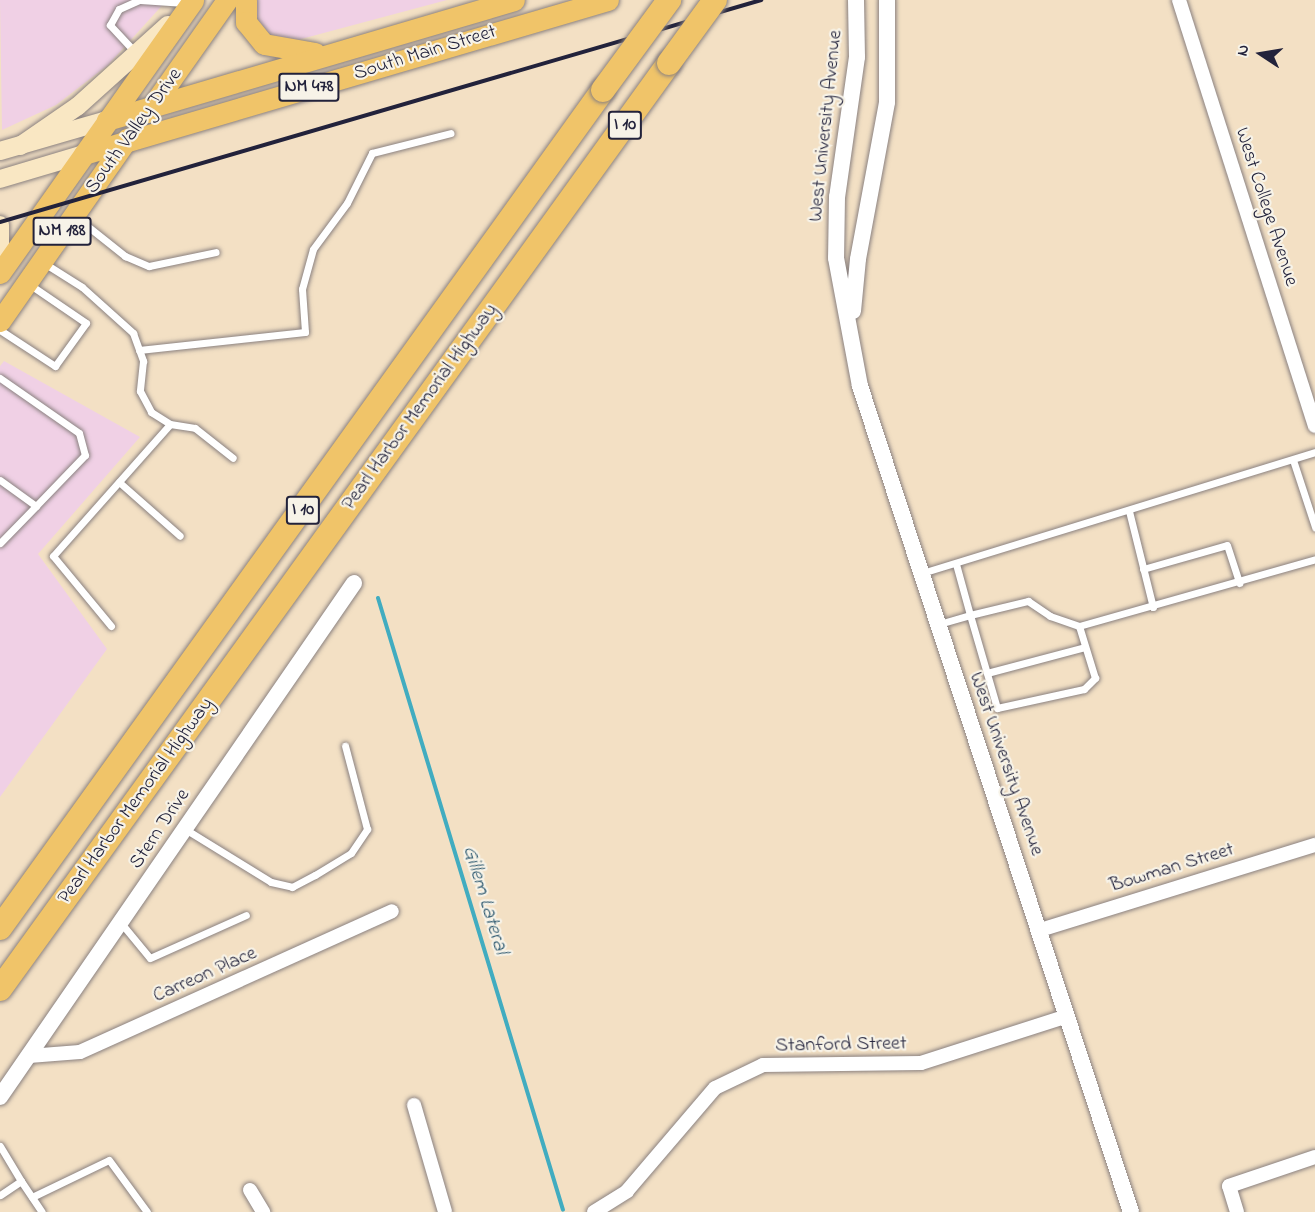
<!DOCTYPE html>
<html>
<head>
<meta charset="utf-8">
<style>
	body { margin:0 }
	#map { position:relative; width:1315px; height:1212px; overflow:hidden; background:#f3e0c4; font-family:"Indie Flower",sans-serif }
	div>[style] { position:absolute }
	.built>* { inset:0; background:#f0d0e5 }
	.stream>* { height:4px; margin:-2px; padding:0 2px; transform-origin:2px; border-radius:2px; background:#41acc0 }
	.roads { filter:drop-shadow(0 0 2px #8a8180) drop-shadow(0 0 2px #8a8180) }
	.service>* { height:7px; margin:-3.5px; padding:0 3.5px; transform-origin:3.5px; border-radius:3.5px; background:#fff }
	.minor>* { height:14px; margin:-7px; padding:0 7px; transform-origin:7px; border-radius:7px; background:#fff }
	.tertiary>* { height:16px; margin:-8px; padding:0 8px; transform-origin:8px; border-radius:8px; background:#fff }
	.secondary>* { height:18px; margin:-9px; padding:0 9px; transform-origin:9px; border-radius:9px; background:#f9e7c3 }
	.primary>* { height:21px; margin:-10.5px; padding:0 10.5px; transform-origin:10.5px; border-radius:10.5px; background:#f0c469 }
	.motorway>* { height:24px; margin:-12px; padding:0 12px; transform-origin:12px; border-radius:12px; background:#f0c469 }
	.rail>* { height:4px; margin:-2px; padding:0 2px; transform-origin:2px; border-radius:2px; background:#22223b }
	.bridges { filter:drop-shadow(0 0 2px #8a8180) drop-shadow(0 0 2px #8a8180) }
	.motorway-bridge>* { height:24px; margin:-12px; padding:0 12px; transform-origin:12px; border-radius:12px; background:#f0c469 }
	span { translate:-50% -50%; white-space:nowrap; text-align:center; line-height:1.15; -webkit-text-stroke:4.5px #f7f3e8; paint-order:stroke }
	.shield-label span { padding:2px 4px; background:#f7f3e8; border:2px solid; border-radius:4px; -webkit-text-stroke-width:0 }
	.shield-label { font-size:18px; color:#22223b; font-weight:700 }
	.street-label { font-size:20px; color:#22223b }
	.water-label { font-size:21px; color:#2e5970; font-style:italic }
	.north { position:absolute; left:1231px; top:24px; width:60px; height:60px; -webkit-text-stroke:4px #f7f3e8; paint-order:stroke; rotate:282deg; font-size:16px; font-weight:700; line-height:24px; text-align:center; color:#22223b }
	.north::after { content:''; display:block; margin:auto; width:21px; height:27px; background:#22223b; clip-path:polygon(50% 0,100% 100%,50% 72%,0 100%) }
</style>
</head>
<body>
<div id="map">
	<div class="built">
		<i style="clip-path:polygon(0 0,167px 0,108px 65px,56px 105px,2px 130px)"></i>
		<i style="clip-path:polygon(251px 0,447px 0,290px 42px,270px 36px,256px 20px)"></i>
		<i style="clip-path:polygon(4px 361px,140px 437px,38px 554px,107px 649px,0 797px,0 366px)"></i>
	</div>
	<div class="stream">
		<i style="left:378px;top:598px;width:639px;rotate:73.18deg"></i>
	</div>
	<div class="roads">
		<div class="service">
			<i style="left:140px;top:0;width:45px;rotate:3.8deg"></i>
			<i style="left:135px;top:52px;width:37px;rotate:-133deg"></i>
			<i style="left:110px;top:25px;width:18px;rotate:-61deg"></i>
			<i style="left:119px;top:9px;width:22px;rotate:-24deg"></i>
			<i style="left:76px;top:217px;width:63px;rotate:38.5deg"></i>
			<i style="left:125px;top:256px;width:26px;rotate:23deg"></i>
			<i style="left:149px;top:266px;width:68px;rotate:-11.8deg"></i>
			<i style="left:44px;top:263px;width:45px;rotate:32.3deg"></i>
			<i style="left:82px;top:287px;width:69px;rotate:42deg"></i>
			<i style="left:133px;top:333px;width:30px;rotate:70deg"></i>
			<i style="left:143px;top:361px;width:30px;rotate:96deg"></i>
			<i style="left:140px;top:391px;width:24px;rotate:62deg"></i>
			<i style="left:151px;top:412px;width:22px;rotate:32deg"></i>
			<i style="left:170px;top:424px;width:25px;rotate:9deg"></i>
			<i style="left:195px;top:428px;width:48px;rotate:38.3deg"></i>
			<i style="left:0;top:330px;width:66px;rotate:33.2deg"></i>
			<i style="left:55px;top:366px;width:53px;rotate:-54.2deg"></i>
			<i style="left:86px;top:323px;width:69px;rotate:-145.6deg"></i>
			<i style="left:139px;top:350px;width:167px;rotate:-6.2deg"></i>
			<i style="left:305px;top:332px;width:43px;rotate:-94deg"></i>
			<i style="left:302px;top:289px;width:41px;rotate:-74.6deg"></i>
			<i style="left:313px;top:249px;width:57px;rotate:-53.5deg"></i>
			<i style="left:347px;top:203px;width:56px;rotate:-63.4deg"></i>
			<i style="left:372px;top:153px;width:81px;rotate:-14.2deg"></i>
			<i style="left:0;top:378px;width:96px;rotate:34.8deg"></i>
			<i style="left:79px;top:433px;width:23px;rotate:75deg"></i>
			<i style="left:85px;top:455px;width:71px;rotate:133.9deg"></i>
			<i style="left:36px;top:506px;width:44px;rotate:-144.2deg"></i>
			<i style="left:1293px;top:460px;width:71px;rotate:71.8deg"></i>
			<i style="left:119px;top:482px;width:81px;rotate:41.5deg"></i>
			<i style="left:1129px;top:511px;width:99px;rotate:76deg"></i>
			<i style="left:0;top:543px;width:52px;rotate:-45.8deg"></i>
			<i style="left:956px;top:564px;width:53px;rotate:74.6deg"></i>
			<i style="left:970px;top:615px;width:60px;rotate:-13.6deg"></i>
			<i style="left:1028px;top:601px;width:27px;rotate:34deg"></i>
			<i style="left:1050px;top:616px;width:31px;rotate:19deg"></i>
			<i style="left:1143px;top:569px;width:87px;rotate:-15.9deg"></i>
			<i style="left:1227px;top:545px;width:40px;rotate:72deg"></i>
			<i style="left:922px;top:573px;width:411px;rotate:-17.1deg"></i>
			<i style="left:939px;top:624px;width:32px;rotate:-16deg"></i>
			<i style="left:970px;top:615px;width:97px;rotate:73.8deg"></i>
			<i style="left:997px;top:708px;width:89px;rotate:-12.3deg"></i>
			<i style="left:1084px;top:689px;width:16px;rotate:-45deg"></i>
			<i style="left:1095px;top:678px;width:54px;rotate:-107.1deg"></i>
			<i style="left:1079px;top:626px;width:245px;rotate:-15.8deg"></i>
			<i style="left:111px;top:626px;width:91px;rotate:-129.6deg"></i>
			<i style="left:53px;top:556px;width:176px;rotate:-48.4deg"></i>
			<i style="left:987px;top:673px;width:101px;rotate:-14.9deg"></i>
			<i style="left:185px;top:829px;width:101px;rotate:31.6deg"></i>
			<i style="left:271px;top:882px;width:22px;rotate:13deg"></i>
			<i style="left:292px;top:887px;width:26px;rotate:-28deg"></i>
			<i style="left:315px;top:875px;width:42px;rotate:-31.4deg"></i>
			<i style="left:351px;top:853px;width:29px;rotate:-56deg"></i>
			<i style="left:367px;top:829px;width:86px;rotate:-104.8deg"></i>
			<i style="left:121px;top:923px;width:45px;rotate:50.4deg"></i>
			<i style="left:150px;top:958px;width:105px;rotate:-24.1deg"></i>
			<i style="left:0;top:1146px;width:41px;rotate:59deg"></i>
			<i style="left:21px;top:1181px;width:25px;rotate:146deg"></i>
			<i style="left:21px;top:1181px;width:37px;rotate:56deg"></i>
			<i style="left:32px;top:1197px;width:85px;rotate:-25.7deg"></i>
			<i style="left:109px;top:1160px;width:64px;rotate:53.8deg"></i>
		</div>
		<div class="minor">
			<i style="left:1179px;top:0;width:447px;rotate:72.3deg"></i>
			<i style="left:1040px;top:930px;width:288px;rotate:-17.2deg"></i>
			<i style="left:29px;top:1056px;width:51px;rotate:-4.5deg"></i>
			<i style="left:80px;top:1052px;width:342px;rotate:-24.3deg"></i>
			<i style="left:414px;top:1105px;width:111px;rotate:73.8deg"></i>
			<i style="left:250px;top:1190px;width:26px;rotate:59deg"></i>
			<i style="left:594px;top:1212px;width:39px;rotate:-32deg"></i>
			<i style="left:627px;top:1191px;width:135px;rotate:-49.5deg"></i>
			<i style="left:715px;top:1088px;width:53px;rotate:-25.6deg"></i>
			<i style="left:763px;top:1065px;width:158px;rotate:-0.7deg"></i>
			<i style="left:921px;top:1063px;width:153px;rotate:-17.8deg"></i>
			<i style="left:1237px;top:1212px;width:27px;rotate:-107deg"></i>
			<i style="left:1229px;top:1186px;width:91px;rotate:-18.6deg"></i>
		</div>
		<div class="tertiary">
			<i style="left:856px;top:0;width:57px;rotate:89deg"></i>
			<i style="left:857px;top:57px;width:141px;rotate:98.1deg"></i>
			<i style="left:837px;top:197px;width:61px;rotate:90.9deg"></i>
			<i style="left:836px;top:258px;width:130px;rotate:79.4deg"></i>
			<i style="left:860px;top:386px;width:869px;rotate:71.84deg"></i>
			<i style="left:853px;top:311px;width:52px;rotate:-84.5deg"></i>
			<i style="left:858px;top:259px;width:160px;rotate:-79.5deg"></i>
			<i style="left:887px;top:102px;width:102px;rotate:-90deg"></i>
			<i style="left:0;top:1097px;width:624px;rotate:-55.44deg"></i>
		</div>
		<div class="secondary">
			<i style="left:20px;top:146px;width:70px;rotate:-34.6deg"></i>
			<i style="left:78px;top:106px;width:121px;rotate:-42deg"></i>
			<i style="left:0;top:151px;width:111px;rotate:-16.2deg"></i>
			<i style="left:0;top:179px;width:88px;rotate:-16.6deg"></i>
			<i style="left:0;top:225px;width:29px;rotate:90deg"></i>
		</div>
		<div class="primary">
			<i style="left:246px;top:0;width:22px;rotate:90deg"></i>
			<i style="left:246px;top:22px;width:28px;rotate:51deg"></i>
			<i style="left:264px;top:44px;width:52px;rotate:10deg"></i>
			<i style="left:148px;top:112px;width:137px;rotate:-54.8deg"></i>
			<i style="left:107px;top:120px;width:424px;rotate:-16.4deg"></i>
			<i style="left:84px;top:154px;width:546px;rotate:-16.38deg"></i>
			<i style="left:0;top:273px;width:334px;rotate:-54.7deg"></i>
			<i style="left:0;top:321px;width:222px;rotate:-55.1deg"></i>
		</div>
		<div class="motorway">
			<i style="left:0;top:928px;width:1032px;rotate:-54.26deg"></i>
			<i style="left:0;top:989px;width:1142px;rotate:-54.15deg"></i>
		</div>
	</div>
	<div class="rail">
		<i style="left:0;top:222px;width:793px;rotate:-16.26deg"></i>
	</div>
	<div class="bridges">
		<div class="motorway-bridge">
			<i style="left:669px;top:63px;width:78px;rotate:-53.9deg"></i>
			<i style="left:603px;top:90px;width:112px;rotate:-53.7deg"></i>
		</div>
	</div>
	<div class="shield-label">
		<span style="left:309px;top:87px">NM 478</span>
		<span style="left:625px;top:125px">I 10</span>
		<span style="left:62px;top:231px">NM 188</span>
		<span style="left:303px;top:510px">I 10</span>
	</div>
	<div class="street-label">
		<span style="left:425px;top:53px;rotate:-17deg">South Main Street</span>
		<span style="left:826px;top:126px;rotate:-84deg">West University Avenue</span>
		<span style="left:134px;top:131px;rotate:-54deg">South Valley Drive</span>
		<span style="left:1266px;top:207px;rotate:72deg">West College Avenue</span>
		<span style="left:420px;top:407px;rotate:-54deg">Pearl Harbor Memorial Highway</span>
		<span style="left:1006px;top:764px;rotate:71deg">West University Avenue</span>
		<span style="left:136px;top:801px;rotate:-54deg">Pearl Harbor Memorial Highway</span>
		<span style="left:160px;top:829px;rotate:-56deg">Stern Drive</span>
		<span style="left:1172px;top:868px;rotate:-17deg">Bowman Street</span>
		<span style="left:205px;top:975px;rotate:-24deg">Carreon Place</span>
		<span style="left:841px;top:1045px;rotate:-1deg">Stanford Street</span>
	</div>
	<div class="water-label">
		<span style="left:485px;top:900px;rotate:73deg">Gillem Lateral</span>
	</div>
	<div class="north">N</div>
</div>
</body>
</html>
